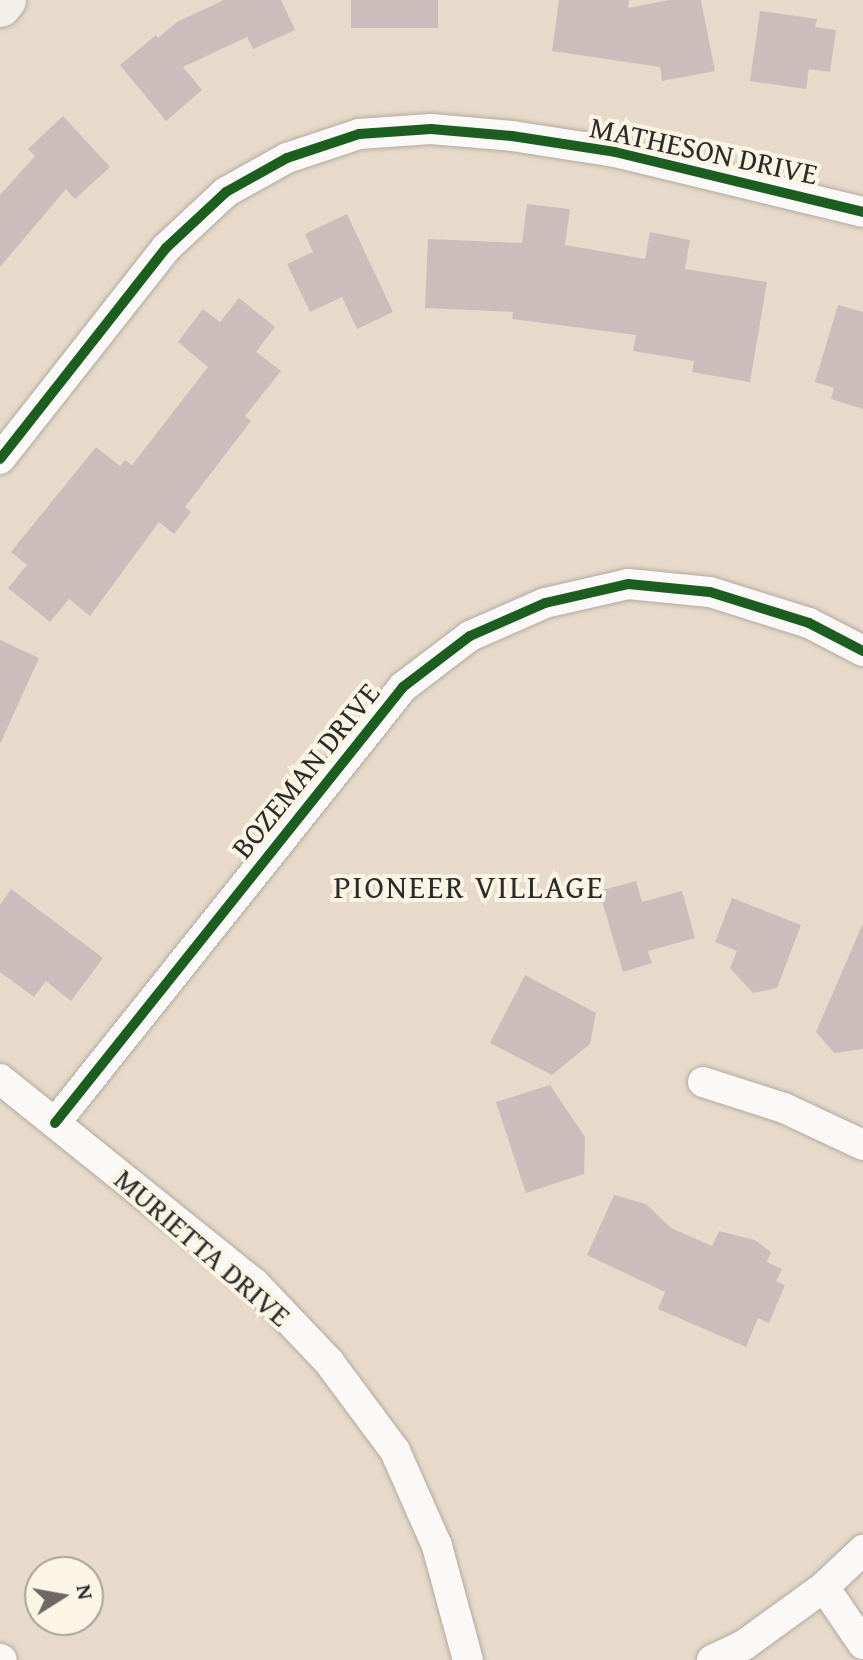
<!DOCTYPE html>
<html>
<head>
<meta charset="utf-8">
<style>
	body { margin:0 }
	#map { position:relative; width:863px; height:1660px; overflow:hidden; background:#e7daca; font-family:"Gentium Book Plus",serif }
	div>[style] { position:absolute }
	.building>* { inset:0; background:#ccbdbd; transform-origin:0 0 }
	.roads { filter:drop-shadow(0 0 2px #b2aaa0) drop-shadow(0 0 2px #b2aaa0) }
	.minor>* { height:30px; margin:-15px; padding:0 15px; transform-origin:15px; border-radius:15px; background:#fbf9f7 }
	.secondary>* { height:42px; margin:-21px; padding:0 21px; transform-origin:21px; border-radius:21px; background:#f4efe9 }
	.cycleway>* { height:10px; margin:-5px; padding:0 5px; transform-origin:5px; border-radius:5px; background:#1b5e20 }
	span { translate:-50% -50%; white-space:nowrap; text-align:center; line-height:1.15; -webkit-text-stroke:8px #fcf5e5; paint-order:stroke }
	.street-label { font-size:30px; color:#2b2b2b }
	.neighbourhood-label { font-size:32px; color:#2b2b2b; letter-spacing:2px }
	.north { position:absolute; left:24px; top:1556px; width:80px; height:80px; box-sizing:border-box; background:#fcf5e5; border:2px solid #a8a49b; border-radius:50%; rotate:79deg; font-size:22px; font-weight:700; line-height:32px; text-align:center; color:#2b2b2b }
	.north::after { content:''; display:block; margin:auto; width:28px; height:36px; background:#6d6863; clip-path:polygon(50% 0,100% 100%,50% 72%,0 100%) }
</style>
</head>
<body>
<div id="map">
	<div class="building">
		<i style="clip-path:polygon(224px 0,281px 0,295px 30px,253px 49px,247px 37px,183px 67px,202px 90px,166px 121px,120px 65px,156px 35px,158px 38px,177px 22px)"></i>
		<i style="left:351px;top:0;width:87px;height:28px"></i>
		<i style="clip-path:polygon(559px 0,629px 0,628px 8px,669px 0,701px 0,715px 71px,662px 81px,660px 67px,552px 51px)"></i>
		<i style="clip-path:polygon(760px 11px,817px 19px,815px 27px,836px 30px,830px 72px,809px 69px,806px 89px,750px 81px)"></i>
		<i style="clip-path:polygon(63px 116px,110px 167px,75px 199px,66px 189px,0 267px,0 195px,35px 156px,28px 149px)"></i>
		<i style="clip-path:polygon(527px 204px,570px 209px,565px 245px,645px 259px,650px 232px,690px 240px,685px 269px,767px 282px,750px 382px,692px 372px,694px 361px,633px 351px,636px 335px,512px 319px,513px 312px,425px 308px,428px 239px,522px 243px)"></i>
		<i style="clip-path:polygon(347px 214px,393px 312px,357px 329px,342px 297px,310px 312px,287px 264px,313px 252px,305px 234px)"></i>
		<i style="clip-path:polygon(239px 298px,275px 327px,256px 352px,281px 371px,245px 416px,251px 421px,185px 507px,191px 512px,174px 534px,159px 522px,90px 616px,69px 599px,50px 622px,8px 588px,27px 565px,11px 552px,96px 447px,120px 466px,125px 460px,132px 465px,208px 367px,178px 342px,203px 309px,220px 322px)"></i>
		<i style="clip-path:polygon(838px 305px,863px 312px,863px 409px,831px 399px,834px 388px,815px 382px)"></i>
		<i style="clip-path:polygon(0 640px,39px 658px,0 744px)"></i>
		<i style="clip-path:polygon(636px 881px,642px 902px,682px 891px,695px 938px,648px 951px,652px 963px,623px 972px,599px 891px)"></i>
		<i style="clip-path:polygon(11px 889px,103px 958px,71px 1001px,46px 981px,34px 997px,0 972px,0 905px)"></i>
		<i style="clip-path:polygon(732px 898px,801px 925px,777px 988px,753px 993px,730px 968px,737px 951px,715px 942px)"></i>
		<i style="clip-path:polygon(863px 923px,863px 1049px,834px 1053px,816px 1032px)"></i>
		<i style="clip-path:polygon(525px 975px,596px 1013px,590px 1044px,552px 1075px,490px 1043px)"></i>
		<i style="clip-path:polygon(550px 1085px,585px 1137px,584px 1174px,526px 1193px,496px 1102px)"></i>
		<i style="clip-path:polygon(614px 1195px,646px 1204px,671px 1228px,712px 1246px,719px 1231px,755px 1240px,771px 1252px,767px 1262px,782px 1269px,776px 1281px,785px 1285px,769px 1323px,758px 1318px,746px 1347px,658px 1309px,665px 1292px,587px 1255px)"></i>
	</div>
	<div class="roads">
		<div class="minor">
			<i style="left:0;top:459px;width:268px;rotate:-51.8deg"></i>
			<i style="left:166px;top:248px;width:82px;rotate:-43deg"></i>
			<i style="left:226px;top:192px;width:70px;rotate:-29.1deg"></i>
			<i style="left:287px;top:158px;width:76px;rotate:-18.4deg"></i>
			<i style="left:359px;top:134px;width:72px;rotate:-4deg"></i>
			<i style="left:431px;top:129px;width:81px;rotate:4.9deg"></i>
			<i style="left:512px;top:136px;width:104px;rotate:8.8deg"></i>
			<i style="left:615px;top:152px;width:255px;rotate:13.6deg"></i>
			<i style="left:0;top:1079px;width:326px;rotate:38.8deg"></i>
			<i style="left:254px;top:1283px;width:109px;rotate:46.5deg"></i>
			<i style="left:329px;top:1362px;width:111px;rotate:53.4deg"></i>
			<i style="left:395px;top:1451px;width:104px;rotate:66.1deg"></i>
			<i style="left:437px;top:1546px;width:118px;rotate:74.8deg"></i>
			<i style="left:703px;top:1082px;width:85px;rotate:17.8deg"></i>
			<i style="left:784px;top:1108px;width:87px;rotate:25.1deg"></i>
			<i style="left:55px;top:1123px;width:558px;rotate:-51.4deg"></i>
			<i style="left:403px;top:687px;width:84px;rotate:-37.3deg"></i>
			<i style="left:470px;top:636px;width:82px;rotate:-23.7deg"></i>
			<i style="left:545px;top:603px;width:85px;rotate:-12.9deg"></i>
			<i style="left:628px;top:584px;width:82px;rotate:5.6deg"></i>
			<i style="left:710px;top:592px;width:104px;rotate:17.4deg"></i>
			<i style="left:809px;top:623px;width:61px;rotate:27.4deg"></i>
			<i style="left:824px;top:1587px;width:69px;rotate:55.6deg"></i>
			<i style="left:0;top:1659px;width:2px;rotate:27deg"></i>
			<i style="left:712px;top:1660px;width:35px;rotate:-25deg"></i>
			<i style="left:744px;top:1645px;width:99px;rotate:-35.9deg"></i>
			<i style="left:824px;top:1587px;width:54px;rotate:-43.5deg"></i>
		</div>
		<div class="secondary">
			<i style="left:0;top:6px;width:8px;rotate:-50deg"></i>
		</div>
	</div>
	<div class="cycleway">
		<i style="left:0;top:459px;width:268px;rotate:-51.8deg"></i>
		<i style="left:166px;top:248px;width:82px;rotate:-43deg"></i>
		<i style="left:226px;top:192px;width:70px;rotate:-29.1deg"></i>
		<i style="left:287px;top:158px;width:76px;rotate:-18.4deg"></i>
		<i style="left:359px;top:134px;width:72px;rotate:-4deg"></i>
		<i style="left:431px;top:129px;width:81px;rotate:4.9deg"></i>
		<i style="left:512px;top:136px;width:104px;rotate:8.8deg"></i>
		<i style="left:615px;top:152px;width:255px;rotate:13.6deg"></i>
		<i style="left:55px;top:1123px;width:558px;rotate:-51.4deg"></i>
		<i style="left:403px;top:687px;width:84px;rotate:-37.3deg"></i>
		<i style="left:470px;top:636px;width:82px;rotate:-23.7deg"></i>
		<i style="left:545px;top:603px;width:85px;rotate:-12.9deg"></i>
		<i style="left:628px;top:584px;width:82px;rotate:5.6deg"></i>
		<i style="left:710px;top:592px;width:104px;rotate:17.4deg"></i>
		<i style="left:809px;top:623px;width:61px;rotate:27.4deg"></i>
	</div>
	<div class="street-label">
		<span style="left:704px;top:150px;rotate:12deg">MATHESON DRIVE</span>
		<span style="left:305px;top:770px;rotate:-51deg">BOZEMAN DRIVE</span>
		<span style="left:203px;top:1247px;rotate:41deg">MURIETTA DRIVE</span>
	</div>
	<div class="neighbourhood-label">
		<span style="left:469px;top:887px">PIONEER VILLAGE</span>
	</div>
	<div class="north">N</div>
</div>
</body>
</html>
